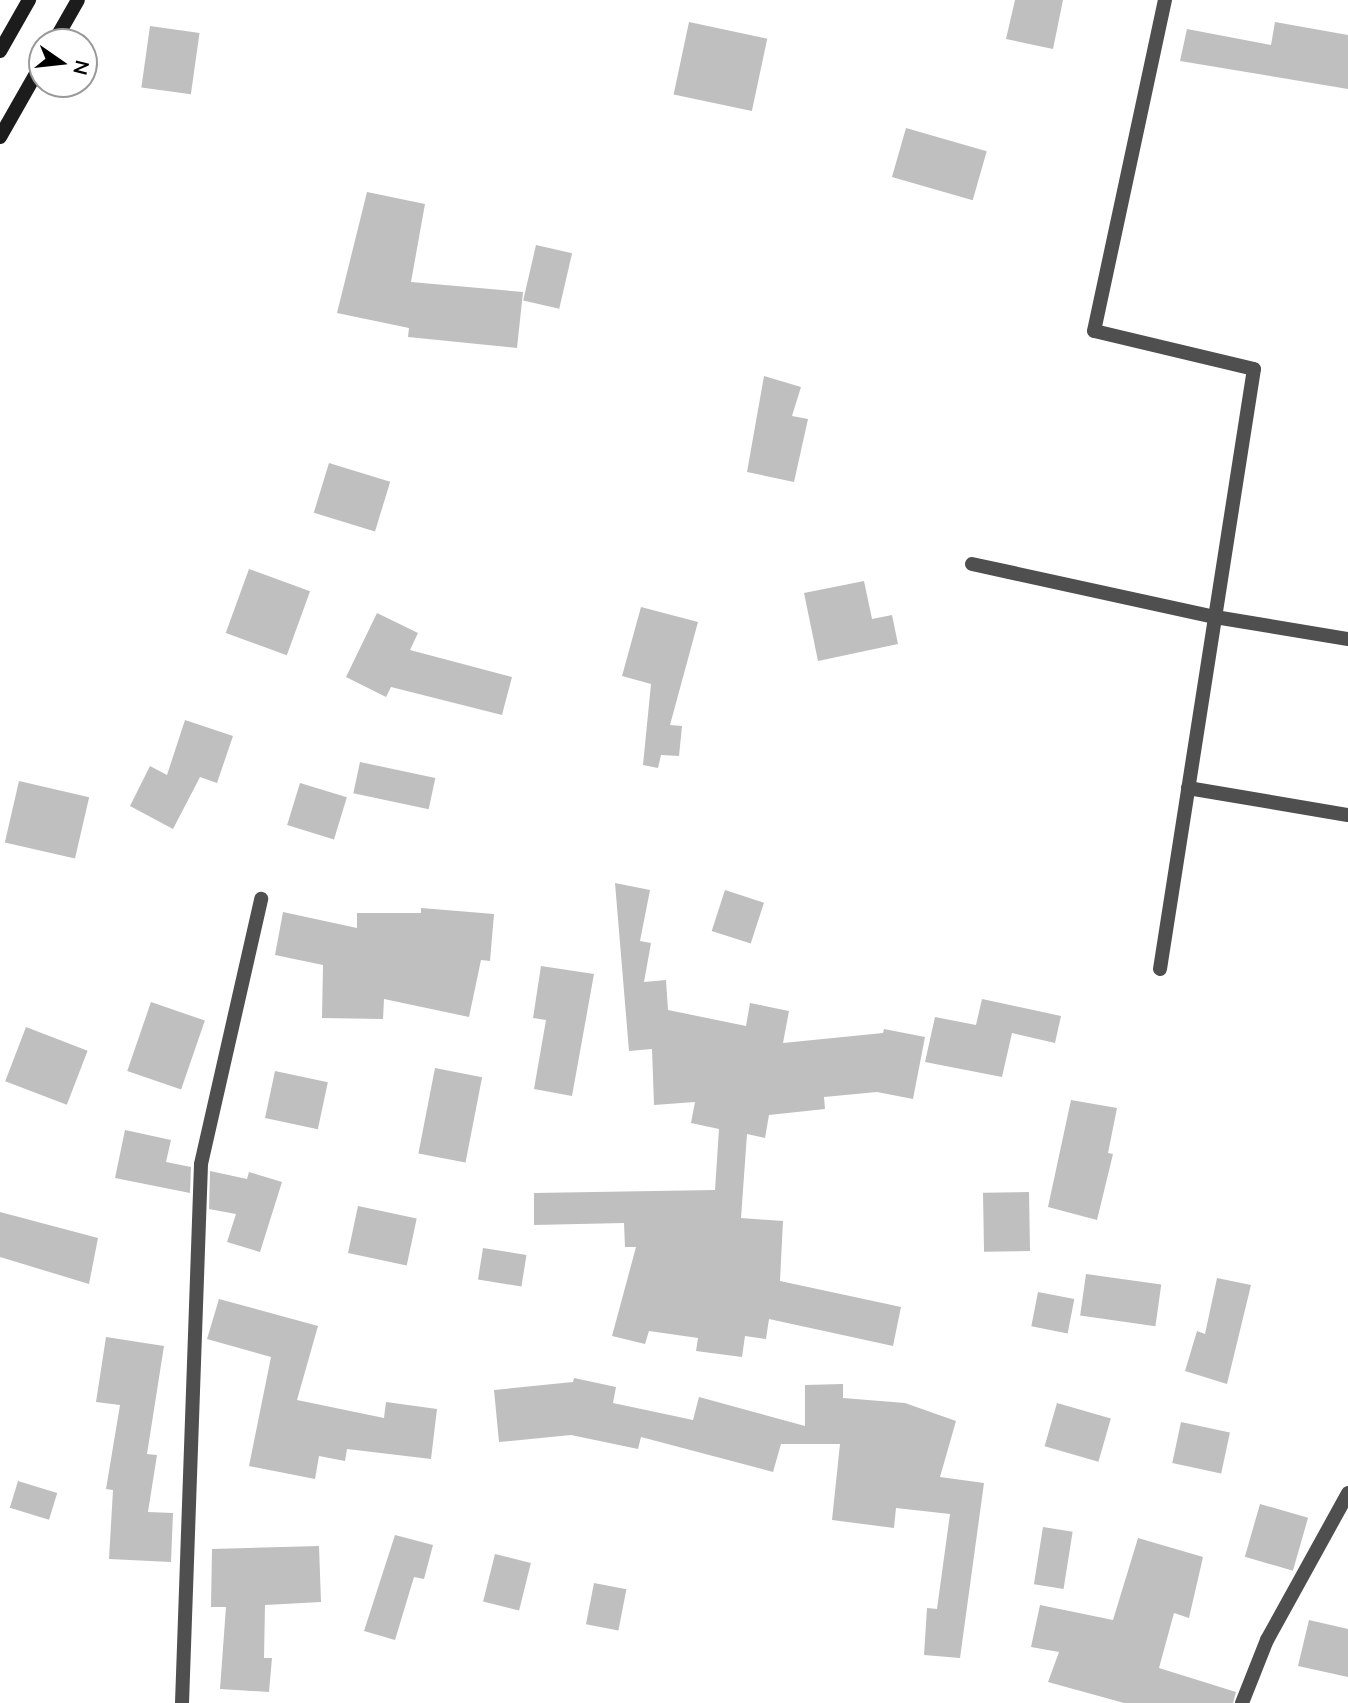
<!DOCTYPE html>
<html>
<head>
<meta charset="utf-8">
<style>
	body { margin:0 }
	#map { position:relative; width:1348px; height:1703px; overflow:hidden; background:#fff; font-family:Mulish,sans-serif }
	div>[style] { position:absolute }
	.building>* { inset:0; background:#bfbfbf; transform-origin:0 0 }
	.street>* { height:14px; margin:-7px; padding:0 7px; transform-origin:7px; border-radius:7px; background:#4f4f4f }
	.secondary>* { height:14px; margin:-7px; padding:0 7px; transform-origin:7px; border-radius:7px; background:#1c1c1c }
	span { translate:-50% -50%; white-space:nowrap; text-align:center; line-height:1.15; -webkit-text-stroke:5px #fff; paint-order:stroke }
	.north { position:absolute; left:28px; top:28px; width:70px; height:70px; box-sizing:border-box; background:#fff; border:2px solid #999; border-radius:50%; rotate:104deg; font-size:19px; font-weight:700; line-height:28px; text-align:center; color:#000 }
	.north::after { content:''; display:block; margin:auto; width:24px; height:32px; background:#000; clip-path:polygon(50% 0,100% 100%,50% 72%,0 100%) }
</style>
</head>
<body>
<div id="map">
	<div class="building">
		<i style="clip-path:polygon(1015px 0,1063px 0,1053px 49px,1006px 39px)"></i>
		<i style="left:689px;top:22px;width:80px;height:74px;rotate:12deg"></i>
		<i style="clip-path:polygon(1275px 22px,1348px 35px,1348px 89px,1180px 61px,1187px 29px,1271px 45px)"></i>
		<i style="left:150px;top:26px;width:50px;height:62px;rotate:8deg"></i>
		<i style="left:906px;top:128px;width:84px;height:51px;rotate:16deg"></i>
		<i style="clip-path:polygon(367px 192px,425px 204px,411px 282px,523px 292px,517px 348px,408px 337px,409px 328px,337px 313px)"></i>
		<i style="left:536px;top:245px;width:37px;height:57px;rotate:13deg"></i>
		<i style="clip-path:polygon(764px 376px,801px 387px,792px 416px,808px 419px,794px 482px,747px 472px)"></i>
		<i style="left:329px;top:463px;width:64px;height:52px;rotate:17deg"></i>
		<i style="left:249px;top:569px;width:65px;height:68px;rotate:20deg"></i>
		<i style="clip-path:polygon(864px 581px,872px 619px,892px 615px,898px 644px,818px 661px,804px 593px)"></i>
		<i style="clip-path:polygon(641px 607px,698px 622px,670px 725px,682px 726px,679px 756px,661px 755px,658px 768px,643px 765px,651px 684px,622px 676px)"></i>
		<i style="clip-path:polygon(377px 613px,418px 633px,410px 650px,512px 677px,502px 715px,391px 687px,386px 697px,346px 677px)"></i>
		<i style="clip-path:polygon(185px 720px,233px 736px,217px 783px,200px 777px,173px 829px,130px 806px,150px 766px,167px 775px)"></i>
		<i style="left:360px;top:762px;width:77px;height:32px;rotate:12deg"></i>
		<i style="left:19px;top:781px;width:72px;height:63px;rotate:13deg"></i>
		<i style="left:300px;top:783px;width:49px;height:44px;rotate:17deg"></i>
		<i style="clip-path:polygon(615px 883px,650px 890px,640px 941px,651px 943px,644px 982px,666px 980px,668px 1010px,746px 1026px,750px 1003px,789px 1011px,783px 1043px,883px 1033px,884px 1029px,925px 1037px,913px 1099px,877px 1092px,824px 1097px,825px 1109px,769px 1115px,765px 1138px,747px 1134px,741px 1218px,783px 1221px,780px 1281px,901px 1307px,893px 1346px,769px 1319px,766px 1339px,745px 1336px,742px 1357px,696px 1351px,698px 1338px,649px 1331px,645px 1344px,612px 1336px,636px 1247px,625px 1247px,624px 1223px,534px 1225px,534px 1193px,715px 1190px,719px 1129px,691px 1123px,695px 1102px,654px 1105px,652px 1049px,629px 1051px)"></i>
		<i style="left:725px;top:890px;width:41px;height:43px;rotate:18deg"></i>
		<i style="clip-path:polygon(421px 908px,494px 914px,490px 961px,481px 960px,469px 1017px,384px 999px,383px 1019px,322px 1018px,323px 965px,275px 955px,283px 912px,357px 928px,357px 913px,421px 913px)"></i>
		<i style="clip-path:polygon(541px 966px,594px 974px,572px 1096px,534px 1089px,546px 1020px,533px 1018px)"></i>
		<i style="clip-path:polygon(982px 999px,1061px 1016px,1055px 1043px,1012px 1033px,1002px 1077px,925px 1062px,935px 1017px,976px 1025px)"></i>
		<i style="left:151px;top:1002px;width:57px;height:73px;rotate:19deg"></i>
		<i style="left:26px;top:1027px;width:66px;height:58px;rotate:21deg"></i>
		<i style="left:435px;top:1068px;width:48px;height:87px;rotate:11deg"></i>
		<i style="left:275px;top:1071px;width:54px;height:48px;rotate:12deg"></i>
		<i style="clip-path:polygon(1071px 1100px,1117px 1108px,1108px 1153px,1113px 1154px,1097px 1220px,1048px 1207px)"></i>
		<i style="clip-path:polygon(125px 1130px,171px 1140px,166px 1162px,191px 1167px,190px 1193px,115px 1178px)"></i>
		<i style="clip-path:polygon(210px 1171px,247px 1179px,249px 1172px,282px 1182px,260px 1252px,227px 1242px,236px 1214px,209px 1209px)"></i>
		<i style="left:1029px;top:1192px;width:59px;height:46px;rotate:89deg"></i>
		<i style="left:358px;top:1206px;width:60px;height:48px;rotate:12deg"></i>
		<i style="clip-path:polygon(0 1212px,98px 1238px,89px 1284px,0 1257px)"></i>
		<i style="left:483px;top:1248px;width:44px;height:32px;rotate:9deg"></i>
		<i style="left:1086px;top:1274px;width:76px;height:42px;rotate:8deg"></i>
		<i style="clip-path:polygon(1217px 1278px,1251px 1285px,1227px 1384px,1185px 1371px,1197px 1331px,1205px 1334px)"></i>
		<i style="left:1038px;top:1292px;width:37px;height:35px;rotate:11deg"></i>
		<i style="clip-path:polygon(219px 1299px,318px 1326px,297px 1400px,384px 1418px,386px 1402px,437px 1409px,431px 1459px,347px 1449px,345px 1461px,319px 1456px,315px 1479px,249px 1466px,271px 1357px,207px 1339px)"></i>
		<i style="clip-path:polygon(106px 1337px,164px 1346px,147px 1454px,157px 1455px,148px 1512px,173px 1513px,171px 1562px,109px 1559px,113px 1490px,106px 1489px,120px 1405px,96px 1402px)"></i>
		<i style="clip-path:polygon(574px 1378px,616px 1387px,613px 1403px,693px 1420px,699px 1397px,805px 1426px,805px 1385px,843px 1384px,843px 1398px,905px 1403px,956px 1421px,940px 1477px,984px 1483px,960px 1658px,924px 1655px,927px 1608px,937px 1609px,950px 1514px,896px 1508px,894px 1528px,832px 1520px,840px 1444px,781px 1444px,773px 1472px,641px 1437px,638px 1449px,571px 1435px,499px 1442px,494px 1390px,573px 1382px)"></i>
		<i style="left:1057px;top:1403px;width:56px;height:45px;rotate:16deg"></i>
		<i style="left:1181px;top:1422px;width:50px;height:42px;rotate:12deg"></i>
		<i style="left:18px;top:1481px;width:41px;height:28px;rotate:17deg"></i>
		<i style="left:1260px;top:1504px;width:50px;height:55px;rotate:16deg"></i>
		<i style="left:1043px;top:1527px;width:30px;height:58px;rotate:9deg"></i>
		<i style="clip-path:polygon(395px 1535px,433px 1545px,424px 1579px,414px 1577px,395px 1640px,364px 1631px)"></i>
		<i style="clip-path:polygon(1138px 1538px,1203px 1557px,1189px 1618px,1174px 1613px,1159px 1668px,1236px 1692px,1233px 1703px,1124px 1703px,1048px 1682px,1059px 1652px,1031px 1647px,1040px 1605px,1113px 1620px)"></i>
		<i style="clip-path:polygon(319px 1546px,321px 1602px,265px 1605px,264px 1658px,272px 1658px,269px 1692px,220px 1689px,226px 1607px,211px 1607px,212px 1549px)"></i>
		<i style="left:495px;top:1554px;width:37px;height:49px;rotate:14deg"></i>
		<i style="left:594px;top:1583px;width:33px;height:42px;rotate:11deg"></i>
		<i style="clip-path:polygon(1309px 1620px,1348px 1629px,1348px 1677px,1298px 1666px)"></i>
	</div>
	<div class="street">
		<i style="left:972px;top:564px;width:249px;rotate:12.3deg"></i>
		<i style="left:1215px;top:617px;width:135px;rotate:9.4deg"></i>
		<i style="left:1188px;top:788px;width:162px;rotate:9.6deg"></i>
		<i style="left:1160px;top:969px;width:607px;rotate:-81.1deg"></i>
		<i style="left:1254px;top:369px;width:164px;rotate:-166.6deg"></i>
		<i style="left:1094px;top:331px;width:339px;rotate:-77.9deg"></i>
		<i style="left:182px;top:1703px;width:539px;rotate:-87.98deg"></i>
		<i style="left:201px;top:1164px;width:272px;rotate:-77.2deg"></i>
		<i style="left:1242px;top:1703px;width:68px;rotate:-68.4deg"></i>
		<i style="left:1267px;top:1640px;width:168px;rotate:-61.1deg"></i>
	</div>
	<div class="secondary">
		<i style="left:54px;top:42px;width:48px;rotate:-60.3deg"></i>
		<i style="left:0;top:51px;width:59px;rotate:-60.4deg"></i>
		<i style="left:0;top:137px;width:85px;rotate:-60.4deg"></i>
	</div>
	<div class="north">N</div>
</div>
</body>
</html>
